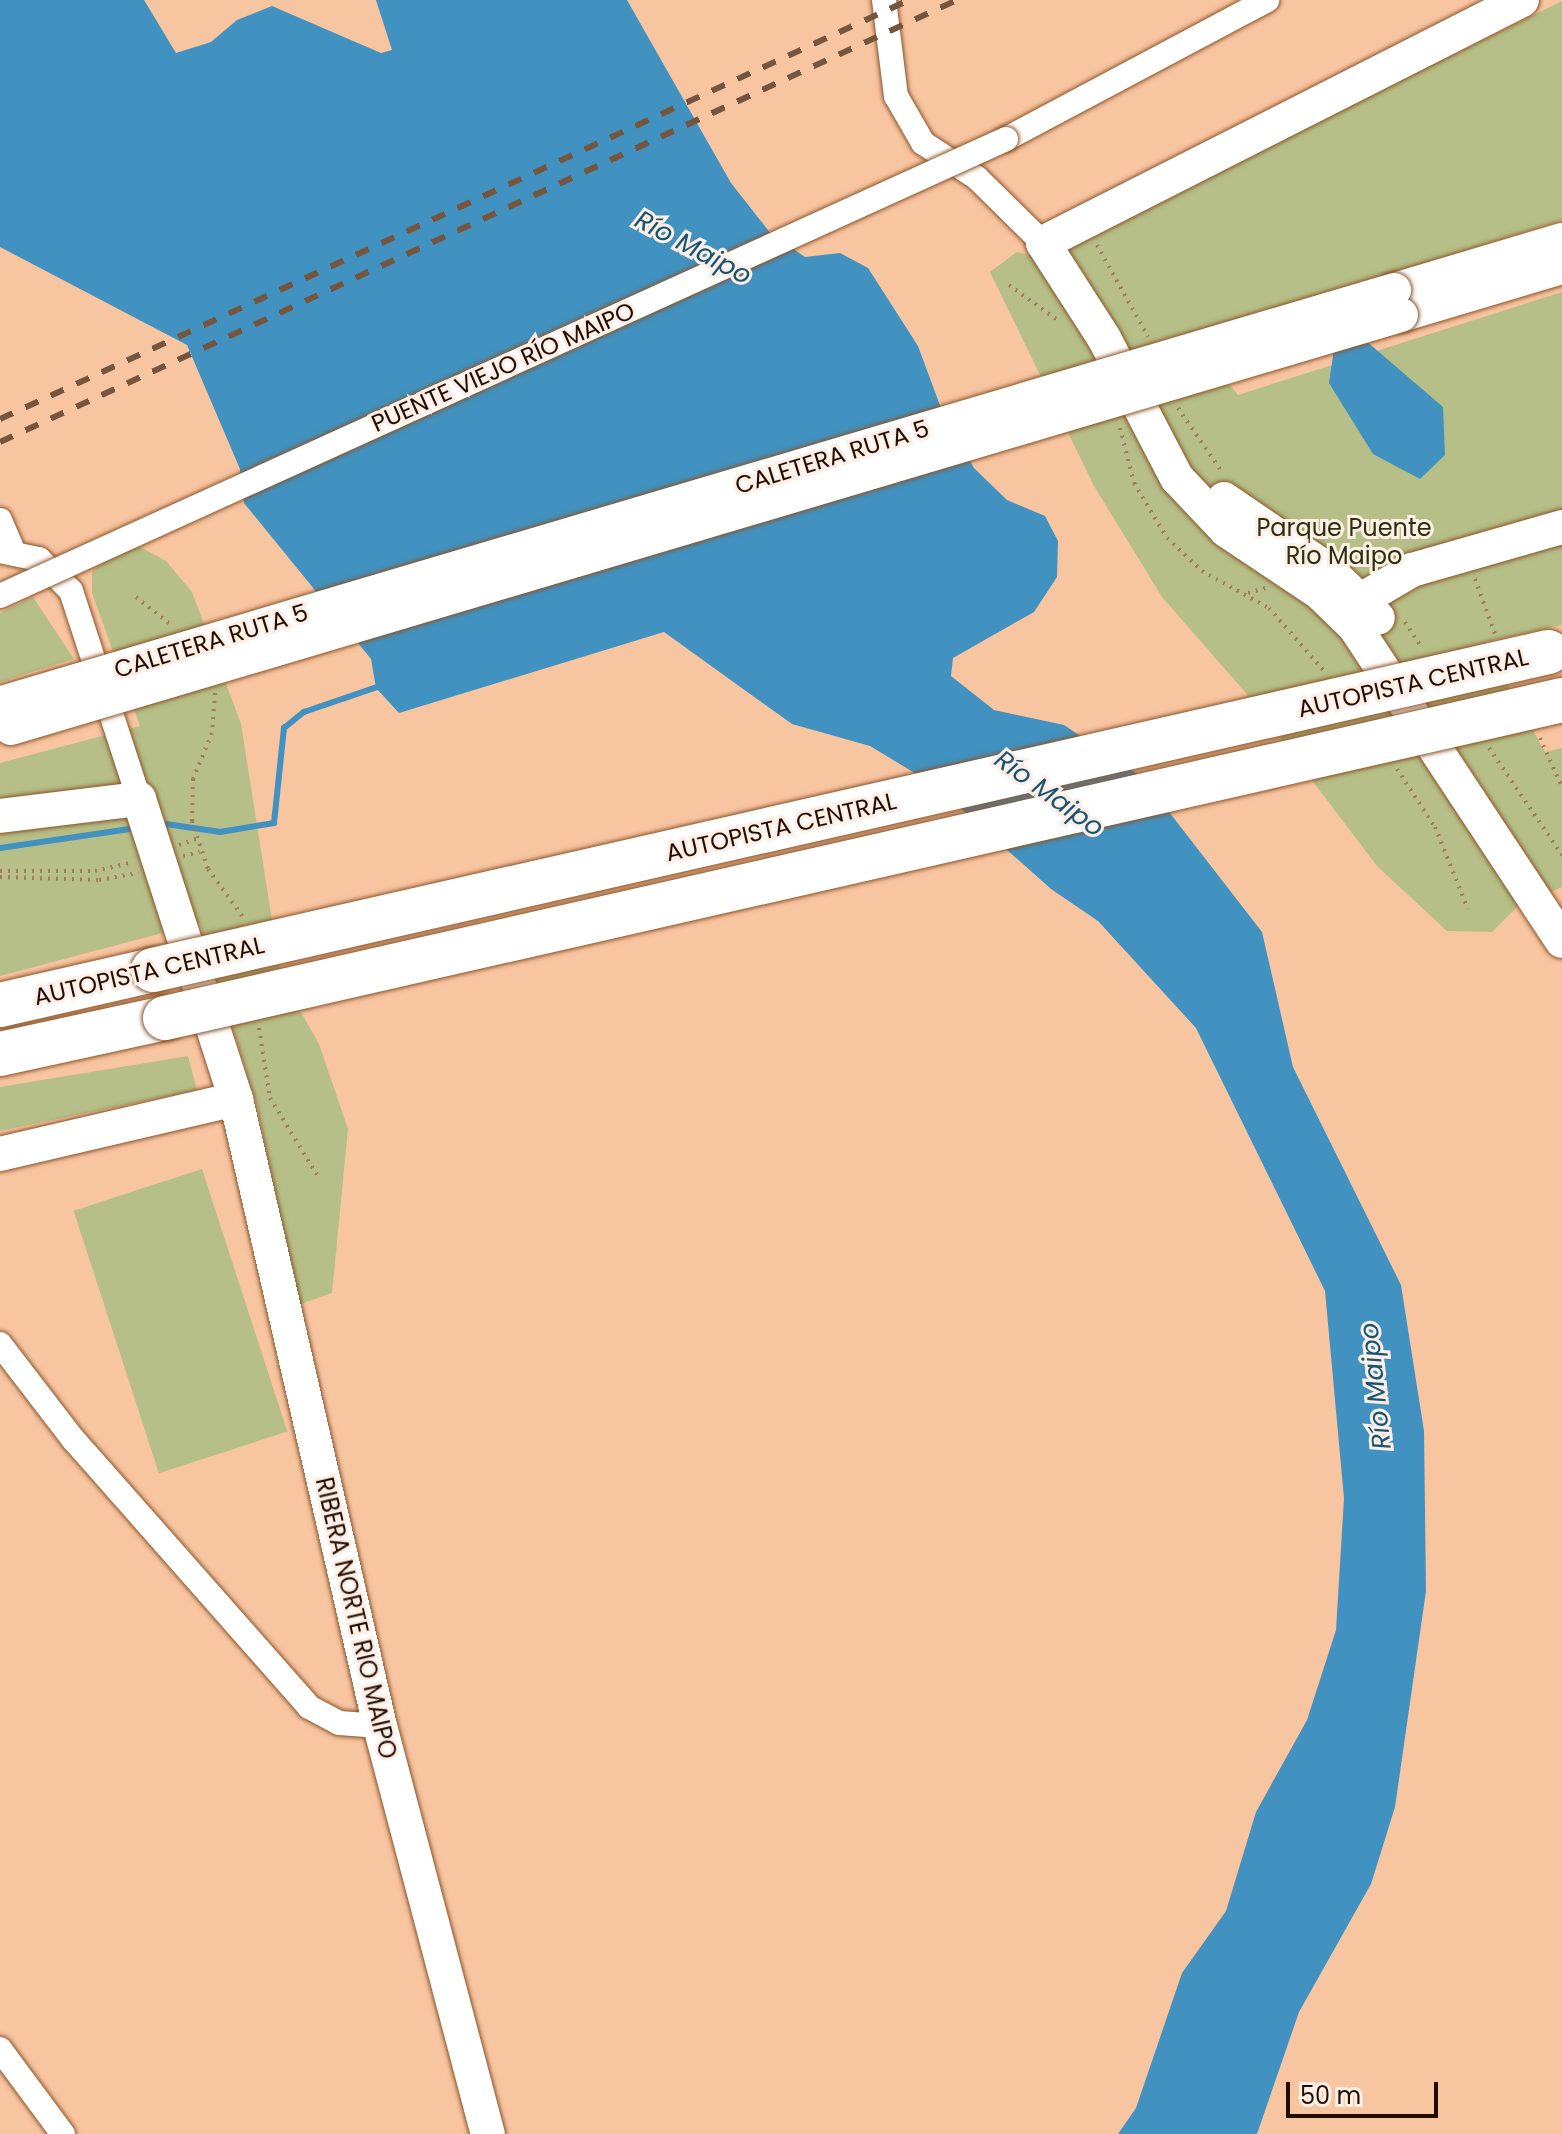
<!DOCTYPE html>
<html>
<head>
<meta charset="utf-8">
<style>
	body { margin:0 }
	#map { position:relative; width:1562px; height:2134px; overflow:hidden; background:#f8c5a1; font-family:Poppins,sans-serif }
	div>[style] { position:absolute }
	.green>* { inset:0; background:#b5bf87; transform-origin:0 0 }
	.water>* { inset:0; background:#4192c0 }
	.stream>* { height:6px; margin:-3px; padding:0 3px; transform-origin:3px; border-radius:3px; background:#4192c0 }
	.path>* { height:4px; margin-top:-2px; transform-origin:0; background:repeating-linear-gradient(90deg,#a17a5f 0 2px,transparent 0 8px) }
	.roads { filter:drop-shadow(0 0 2px #8c5428) drop-shadow(0 0 2px #8c5428) }
	.street>* { height:24px; margin:-12px; padding:0 12px; transform-origin:12px; border-radius:12px; background:#fff }
	.secondary>* { height:34px; margin:-17px; padding:0 17px; transform-origin:17px; border-radius:17px; background:#fff }
	.highway>* { height:44px; margin:-22px; padding:0 22px; transform-origin:22px; border-radius:22px; background:#fff }
	.rail>* { height:6px; margin-top:-3px; transform-origin:0; background:repeating-linear-gradient(90deg,#76553f 0 14px,transparent 0 28px) }
	.bridges { filter:drop-shadow(0 0 2px #8c5428) drop-shadow(0 0 2px #8c5428) }
	.street-bridge>* { height:24px; margin:-12px; padding:0 12px; transform-origin:12px; border-radius:12px; background:#fff }
	.secondary-bridge>* { height:34px; margin:-17px; padding:0 17px; transform-origin:17px; border-radius:17px; background:#fff }
	.highway-bridge>* { height:44px; margin:-22px; padding:0 22px; transform-origin:22px; border-radius:22px; background:#fff }
	span { translate:-50% -50%; white-space:nowrap; text-align:center; line-height:1.15; -webkit-text-stroke:6px #fdefe6; paint-order:stroke }
	.street-label { font-size:24px; color:#230d00 }
	.park-label { font-size:24px; color:#2b300d }
	.water-label { font-size:26px; color:#165474; font-style:italic }
	.scale { position:absolute; left:1286px; top:2082px; width:152px; height:36px; box-sizing:border-box; border:4px solid #230d00; border-top:0; padding-left:10px; font-size:24px; line-height:28px; white-space:nowrap; color:#230d00; -webkit-text-stroke:6px #fdefe6; paint-order:stroke }
</style>
</head>
<body>
<div id="map">
	<div class="green">
		<i style="clip-path:polygon(1562px 1px,1562px 220px,1190px 337px,1238px 395px,1562px 292px,1562px 625px,1485px 642px,1545px 752px,1562px 748px,1562px 887px,1518px 906px,1492px 932px,1447px 931px,1377px 866px,1245px 692px,1162px 597px,1094px 486px,990px 272px,1017px 252px,1040px 258px)"></i>
		<i style="clip-path:polygon(140px 547px,166px 561px,192px 592px,241px 724px,281px 977px,319px 1044px,348px 1129px,332px 1293px,298px 1305px,257px 1105px,200px 923px,0 976px,0 763px,140px 726px,92px 593px,92px 572px,114px 550px)"></i>
		<i style="clip-path:polygon(33px 597px,74px 659px,0 682px,0 613px)"></i>
		<i style="clip-path:polygon(188px 1056px,197px 1090px,0 1131px,0 1087px)"></i>
		<i style="left:202px;top:1169px;width:276px;height:135px;rotate:72deg"></i>
	</div>
	<div class="water">
		<i style="clip-path:polygon(0 0,144px 0,176px 53px,211px 42px,237px 20px,272px 6px,381px 53px,392px 50px,376px 0,627px 0,731px 183px,771px 234px,805px 257px,840px 253px,868px 268px,918px 346px,945px 419px,974px 468px,1007px 500px,1045px 516px,1058px 541px,1057px 577px,1034px 612px,953px 658px,951px 676px,994px 710px,1064px 725px,1142px 777px,1262px 932px,1293px 1067px,1401px 1285px,1424px 1431px,1426px 1591px,1395px 1807px,1371px 1884px,1299px 2012px,1257px 2134px,1118px 2134px,1136px 2108px,1182px 1973px,1226px 1911px,1256px 1812px,1307px 1720px,1336px 1630px,1344px 1498px,1325px 1291px,1196px 1028px,1098px 921px,1051px 889px,933px 784px,870px 746px,792px 724px,664px 632px,399px 713px,376px 688px,371px 659px,244px 503px,240px 469px,187px 345px,0 247px)"></i>
		<i style="clip-path:polygon(1365px 340px,1443px 407px,1445px 455px,1420px 479px,1373px 454px,1329px 383px,1334px 349px)"></i>
	</div>
	<div class="stream">
		<i style="left:166px;top:824px;width:55px;rotate:8.4deg"></i>
		<i style="left:220px;top:832px;width:55px;rotate:-9.5deg"></i>
		<i style="left:274px;top:823px;width:96px;rotate:-84deg"></i>
		<i style="left:284px;top:728px;width:26px;rotate:-39deg"></i>
		<i style="left:304px;top:712px;width:80px;rotate:-18.9deg"></i>
		<i style="left:0;top:848px;width:131px;rotate:-8.3deg"></i>
	</div>
	<div class="path">
		<i style="left:1097px;top:245px;width:105px;rotate:61deg"></i>
		<i style="left:1009px;top:285px;width:62px;rotate:35.8deg"></i>
		<i style="left:1178px;top:408px;width:78px;rotate:55.5deg"></i>
		<i style="left:1120px;top:428px;width:57px;rotate:75.7deg"></i>
		<i style="left:1134px;top:483px;width:64px;rotate:59deg"></i>
		<i style="left:1167px;top:538px;width:48px;rotate:43.3deg"></i>
		<i style="left:1202px;top:571px;width:77px;rotate:28.9deg"></i>
		<i style="left:1269px;top:608px;width:85px;rotate:48.8deg"></i>
		<i style="left:1355px;top:561px;width:19px;rotate:-6deg"></i>
		<i style="left:1475px;top:579px;width:59px;rotate:70deg"></i>
		<i style="left:1248px;top:593px;width:18px;rotate:-16deg"></i>
		<i style="left:136px;top:597px;width:43px;rotate:38.5deg"></i>
		<i style="left:1405px;top:622px;width:31px;rotate:57deg"></i>
		<i style="left:215px;top:693px;width:40px;rotate:94.3deg"></i>
		<i style="left:212px;top:733px;width:50px;rotate:112.4deg"></i>
		<i style="left:193px;top:779px;width:42px;rotate:91.4deg"></i>
		<i style="left:192px;top:821px;width:51px;rotate:71.6deg"></i>
		<i style="left:208px;top:869px;width:59px;rotate:53.9deg"></i>
		<i style="left:1540px;top:738px;width:54px;rotate:65.8deg"></i>
		<i style="left:1489px;top:748px;width:130px;rotate:55.7deg"></i>
		<i style="left:1397px;top:769px;width:69px;rotate:56.8deg"></i>
		<i style="left:1435px;top:827px;width:88px;rotate:68.1deg"></i>
		<i style="left:179px;top:845px;width:18px;rotate:-19deg"></i>
		<i style="left:183px;top:856px;width:17px;rotate:-13deg"></i>
		<i style="left:0;top:871px;width:95px"></i>
		<i style="left:95px;top:871px;width:40px;rotate:-13deg"></i>
		<i style="left:0;top:877px;width:99px;rotate:1.7deg"></i>
		<i style="left:99px;top:880px;width:40px;rotate:-10deg"></i>
		<i style="left:259px;top:1028px;width:71px;rotate:81.1deg"></i>
		<i style="left:270px;top:1098px;width:90px;rotate:58.6deg"></i>
	</div>
	<div class="roads">
		<div class="street">
			<i style="left:884px;top:0;width:97px;rotate:82.9deg"></i>
			<i style="left:896px;top:96px;width:54px;rotate:60.1deg"></i>
			<i style="left:923px;top:143px;width:64px;rotate:32.9deg"></i>
			<i style="left:977px;top:178px;width:93px;rotate:44.6deg"></i>
			<i style="left:1006px;top:139px;width:296px;rotate:-28deg"></i>
			<i style="left:0;top:520px;width:34px;rotate:67deg"></i>
			<i style="left:0;top:551px;width:40px;rotate:12deg"></i>
			<i style="left:39px;top:559px;width:45px;rotate:45deg"></i>
			<i style="left:71px;top:591px;width:219px;rotate:71.9deg"></i>
			<i style="left:0;top:1344px;width:120px;rotate:52.5deg"></i>
			<i style="left:73px;top:1439px;width:357px;rotate:48.6deg"></i>
			<i style="left:309px;top:1707px;width:34px;rotate:28deg"></i>
			<i style="left:339px;top:1723px;width:41px;rotate:4.2deg"></i>
			<i style="left:0;top:2049px;width:106px;rotate:53.5deg"></i>
		</div>
		<div class="secondary">
			<i style="left:1043px;top:243px;width:113px;rotate:57.3deg"></i>
			<i style="left:1104px;top:338px;width:158px;rotate:62.5deg"></i>
			<i style="left:1177px;top:478px;width:71px;rotate:46.7deg"></i>
			<i style="left:1226px;top:530px;width:113px;rotate:33.8deg"></i>
			<i style="left:1320px;top:593px;width:49px;rotate:44.2deg"></i>
			<i style="left:1355px;top:627px;width:376px;rotate:56.6deg"></i>
			<i style="left:1043px;top:243px;width:537px;rotate:-26.9deg"></i>
			<i style="left:1394px;top:290px;width:175px;rotate:-16.6deg"></i>
			<i style="left:1401px;top:315px;width:168px;rotate:-16.6deg"></i>
			<i style="left:1224px;top:499px;width:126px;rotate:34.3deg"></i>
			<i style="left:1328px;top:570px;width:69px;rotate:43.8deg"></i>
			<i style="left:1344px;top:610px;width:79px;rotate:-30.5deg"></i>
			<i style="left:1412px;top:570px;width:156px;rotate:-16deg"></i>
			<i style="left:0;top:816px;width:140px;rotate:-7deg"></i>
			<i style="left:139px;top:799px;width:315px;rotate:72.1deg"></i>
			<i style="left:236px;top:1099px;width:643px;rotate:77.07deg"></i>
			<i style="left:380px;top:1726px;width:422px;rotate:75.2deg"></i>
			<i style="left:0;top:1154px;width:242px;rotate:-13.1deg"></i>
		</div>
		<div class="highway">
			<i style="left:0;top:1005px;width:157px;rotate:-12.9deg"></i>
			<i style="left:0;top:1054px;width:169px;rotate:-12.3deg"></i>
		</div>
	</div>
	<div class="rail">
		<i style="left:0;top:419px;width:1001px;rotate:-24.75deg"></i>
		<i style="left:0;top:442px;width:1054px;rotate:-24.79deg"></i>
	</div>
	<div class="bridges">
		<div class="street-bridge">
			<i style="left:0;top:596px;width:1105px;rotate:-24.43deg"></i>
		</div>
		<div class="secondary-bridge">
			<i style="left:5px;top:702px;width:1449px;rotate:-16.52deg"></i>
			<i style="left:11px;top:728px;width:1450px;rotate:-16.55deg"></i>
		</div>
		<div class="highway-bridge">
			<i style="left:153px;top:970px;width:1431px;rotate:-12.84deg"></i>
			<i style="left:165px;top:1018px;width:1433px;rotate:-12.82deg"></i>
		</div>
	</div>
	<div class="street-label">
		<span style="left:503px;top:367px;rotate:-24deg">PUENTE VIEJO RÍO MAIPO</span>
		<span style="left:832px;top:457px;rotate:-17deg">CALETERA RUTA 5</span>
		<span style="left:211px;top:641px;rotate:-17deg">CALETERA RUTA 5</span>
		<span style="left:1413px;top:683px;rotate:-13deg">AUTOPISTA CENTRAL</span>
		<span style="left:781px;top:827px;rotate:-13deg">AUTOPISTA CENTRAL</span>
		<span style="left:149px;top:971px;rotate:-13deg">AUTOPISTA CENTRAL</span>
		<span style="left:356px;top:1618px;rotate:77deg">RIBERA NORTE RIO MAIPO</span>
	</div>
	<div class="park-label">
		<span style="left:1344px;top:542px">Parque Puente<br>Río Maipo</span>
	</div>
	<div class="water-label">
		<span style="left:693px;top:248px;rotate:28deg">Río Maipo</span>
		<span style="left:1049px;top:794px;rotate:36deg">Río Maipo</span>
		<span style="left:1376px;top:1386px;rotate:-96deg">Río Maipo</span>
	</div>
	<div class="scale">50 m</div>
</div>
</body>
</html>
